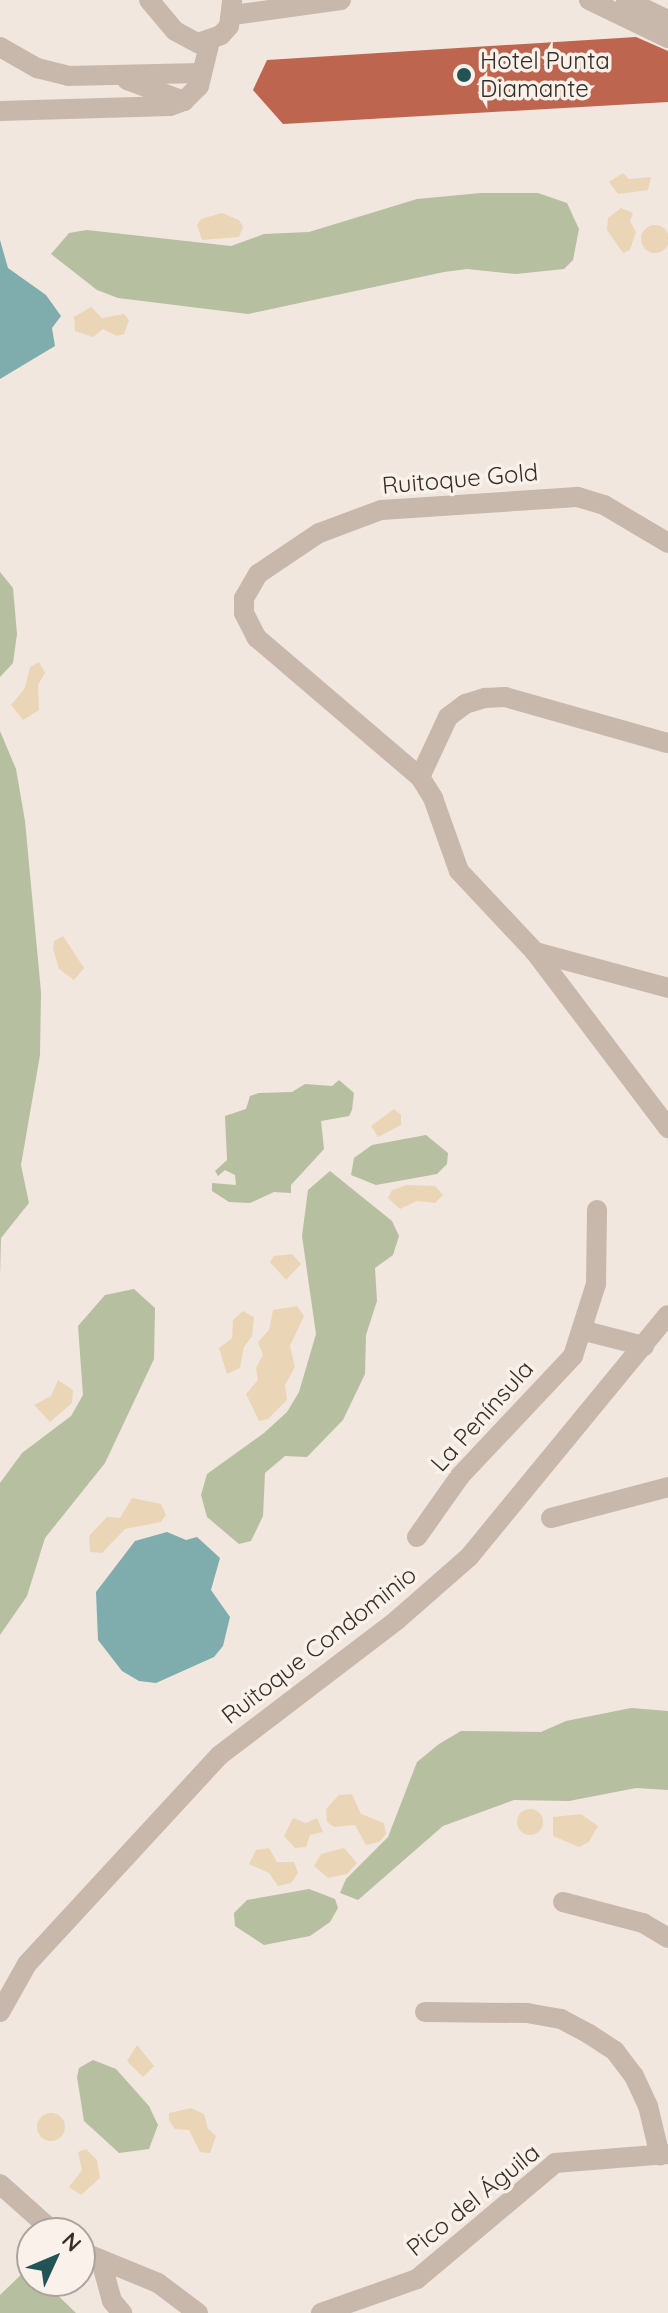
<!DOCTYPE html>
<html>
<head>
<meta charset="utf-8">
<style>
	body { margin:0 }
	#map { position:relative; width:668px; height:2313px; overflow:hidden; background:#f1e7de; font-family:Quicksand,sans-serif }
	div>[style] { position:absolute }
	.green>* { inset:0; background:#b6bf9f }
	.sand>* { inset:0; background:#ead6b7 }
	.round { border-radius:50% }
	.water>* { inset:0; background:#7facac }
	.building>* { inset:0; background:#be654f }
	.minor>* { height:20px; margin:-10px; padding:0 10px; transform-origin:10px; border-radius:10px; background:#c8b7ab }
	.dots>* { width:22px; height:22px; translate:-50% -50%; box-sizing:border-box; border:4px solid #f9f1ea; border-radius:50% }
	span { translate:-50% -50%; white-space:nowrap; text-align:center; line-height:1.15; -webkit-text-stroke:7px #f9f1ea; paint-order:stroke }
	.poi-label { font-size:24px; color:#362d29 }
	.left { translate:0 -50%; text-align:left }
	.street-label { font-size:24px; color:#362d29 }
	.north { position:absolute; left:16px; top:2217px; width:80px; height:80px; box-sizing:border-box; background:#f9f1ea; border:2px solid #aba39d; border-radius:50%; rotate:46deg; font-size:22px; font-weight:700; line-height:32px; text-align:center; color:#362d29 }
	.north::after { content:''; display:block; margin:auto; width:28px; height:36px; background:#225455; clip-path:polygon(50% 0,100% 100%,50% 72%,0 100%) }
</style>
</head>
<body>
<div id="map">
	<div class="green">
		<i style="clip-path:polygon(481px 193px,538px 193px,567px 203px,579px 229px,573px 260px,564px 269px,516px 274px,467px 269px,444px 272px,248px 314px,118px 298px,97px 290px,51px 254px,69px 233px,87px 230px,231px 246px,264px 234px,309px 232px,417px 199px)"></i>
		<i style="clip-path:polygon(0 572px,13px 588px,17px 634px,13px 663px,0 677px)"></i>
		<i style="clip-path:polygon(0 731px,16px 769px,25px 821px,41px 992px,40px 1055px,21px 1165px,29px 1203px,1px 1238px,0 1277px)"></i>
		<i style="clip-path:polygon(339px 1080px,354px 1093px,352px 1110px,349px 1116px,321px 1121px,324px 1149px,291px 1185px,291px 1193px,274px 1192px,250px 1203px,229px 1202px,212px 1191px,212px 1183px,236px 1185px,235px 1175px,225px 1170px,218px 1176px,215px 1171px,227px 1160px,225px 1116px,246px 1109px,250px 1096px,259px 1093px,292px 1092px,305px 1084px,332px 1086px)"></i>
		<i style="clip-path:polygon(426px 1135px,448px 1153px,447px 1164px,437px 1174px,376px 1185px,351px 1175px,354px 1158px,372px 1145px)"></i>
		<i style="clip-path:polygon(330px 1171px,392px 1221px,399px 1236px,393px 1255px,375px 1268px,377px 1301px,366px 1335px,365px 1374px,343px 1420px,307px 1457px,285px 1456px,265px 1473px,263px 1516px,251px 1541px,239px 1544px,207px 1517px,201px 1495px,207px 1474px,264px 1433px,287px 1412px,299px 1392px,316px 1334px,302px 1236px,308px 1190px)"></i>
		<i style="clip-path:polygon(134px 1289px,155px 1308px,154px 1359px,105px 1463px,45px 1538px,27px 1596px,0 1635px,0 1483px,22px 1453px,71px 1416px,83px 1395px,78px 1326px,105px 1295px)"></i>
		<i style="clip-path:polygon(631px 1708px,668px 1711px,668px 1790px,636px 1788px,569px 1801px,514px 1800px,443px 1826px,358px 1900px,340px 1893px,346px 1879px,388px 1837px,417px 1762px,439px 1744px,461px 1731px,541px 1732px,566px 1721px)"></i>
		<i style="clip-path:polygon(309px 1889px,335px 1899px,338px 1908px,330px 1922px,310px 1936px,264px 1945px,235px 1926px,234px 1913px,247px 1900px)"></i>
		<i style="clip-path:polygon(93px 2060px,116px 2069px,149px 2106px,158px 2125px,149px 2149px,119px 2153px,84px 2121px,77px 2077px,79px 2068px)"></i>
		<i style="clip-path:polygon(29px 2267px,32px 2281px,43px 2281px,76px 2313px,0 2313px,0 2295px)"></i>
	</div>
	<div class="sand">
		<i style="clip-path:polygon(623px 173px,629px 179px,651px 177px,648px 190px,618px 194px,609px 182px)"></i>
		<i style="clip-path:polygon(621px 208px,633px 213px,630px 221px,636px 232px,630px 250px,623px 253px,607px 230px,608px 218px)"></i>
		<i style="clip-path:polygon(222px 213px,239px 220px,243px 227px,239px 237px,202px 240px,197px 225px,201px 219px)"></i>
		<i class="round" style="left:641px;top:225px;width:28px;height:28px"></i>
		<i style="clip-path:polygon(91px 307px,102px 318px,124px 314px,129px 320px,124px 334px,117px 336px,103px 329px,93px 337px,75px 331px,74px 317px)"></i>
		<i style="clip-path:polygon(39px 662px,45px 673px,38px 685px,39px 710px,23px 720px,11px 705px,25px 688px,30px 667px)"></i>
		<i style="clip-path:polygon(63px 936px,84px 968px,74px 980px,59px 969px,53px 949px,54px 941px)"></i>
		<i style="clip-path:polygon(394px 1109px,401px 1115px,401px 1125px,378px 1137px,371px 1126px)"></i>
		<i style="clip-path:polygon(407px 1185px,435px 1186px,443px 1195px,435px 1203px,417px 1201px,400px 1209px,388px 1198px,392px 1190px)"></i>
		<i style="clip-path:polygon(292px 1254px,301px 1264px,286px 1280px,270px 1262px,274px 1256px)"></i>
		<i style="clip-path:polygon(297px 1306px,304px 1316px,290px 1346px,295px 1367px,285px 1385px,287px 1400px,268px 1419px,259px 1421px,246px 1394px,258px 1380px,256px 1368px,263px 1355px,258px 1342px,269px 1330px,273px 1310px)"></i>
		<i style="clip-path:polygon(243px 1311px,254px 1317px,252px 1336px,244px 1347px,240px 1368px,227px 1374px,219px 1348px,232px 1338px,233px 1320px)"></i>
		<i style="clip-path:polygon(58px 1380px,73px 1390px,72px 1403px,50px 1422px,34px 1405px,51px 1396px)"></i>
		<i style="clip-path:polygon(132px 1498px,161px 1504px,166px 1515px,161px 1522px,125px 1529px,102px 1553px,90px 1552px,89px 1536px,107px 1517px,120px 1518px)"></i>
		<i style="clip-path:polygon(352px 1794px,361px 1814px,384px 1823px,386px 1834px,379px 1842px,366px 1845px,355px 1825px,334px 1827px,327px 1822px,326px 1809px,339px 1795px)"></i>
		<i class="round" style="left:517px;top:1809px;width:26px;height:26px"></i>
		<i style="clip-path:polygon(581px 1814px,598px 1826px,589px 1842px,579px 1847px,553px 1836px,553px 1817px)"></i>
		<i style="clip-path:polygon(293px 1818px,306px 1823px,317px 1818px,323px 1832px,310px 1835px,306px 1847px,295px 1848px,284px 1836px)"></i>
		<i style="clip-path:polygon(269px 1848px,277px 1862px,294px 1862px,298px 1873px,291px 1883px,278px 1886px,269px 1873px,249px 1864px,256px 1850px)"></i>
		<i style="clip-path:polygon(344px 1848px,357px 1863px,347px 1874px,328px 1878px,314px 1866px,321px 1854px)"></i>
		<i style="clip-path:polygon(137px 2045px,154px 2066px,143px 2077px,127px 2061px)"></i>
		<i style="clip-path:polygon(191px 2108px,204px 2114px,208px 2129px,216px 2136px,210px 2153px,200px 2152px,189px 2130px,175px 2129px,169px 2120px,169px 2113px)"></i>
		<i class="round" style="left:37px;top:2113px;width:28px;height:28px"></i>
		<i style="clip-path:polygon(86px 2149px,97px 2160px,100px 2178px,81px 2195px,69px 2187px,82px 2170px,78px 2152px)"></i>
	</div>
	<div class="water">
		<i style="clip-path:polygon(0 240px,8px 268px,46px 295px,61px 316px,52px 328px,55px 346px,0 379px)"></i>
		<i style="clip-path:polygon(167px 1532px,186px 1540px,197px 1537px,220px 1558px,211px 1590px,230px 1617px,223px 1646px,214px 1657px,156px 1683px,139px 1681px,122px 1671px,98px 1640px,96px 1592px,135px 1541px)"></i>
	</div>
	<div class="building">
		<i style="clip-path:polygon(636px 37px,668px 51px,668px 102px,283px 124px,253px 90px,267px 60px)"></i>
	</div>
	<div class="minor">
		<i style="left:149px;top:0;width:40px;rotate:50deg"></i>
		<i style="left:175px;top:31px;width:26px;rotate:28deg"></i>
		<i style="left:198px;top:43px;width:24px;rotate:-19deg"></i>
		<i style="left:221px;top:35px;width:12px;rotate:-48deg"></i>
		<i style="left:229px;top:26px;width:26px;rotate:-83deg"></i>
		<i style="left:589px;top:0;width:88px;rotate:25.7deg"></i>
		<i style="left:626px;top:0;width:47px;rotate:25.5deg"></i>
		<i style="left:233px;top:15px;width:109px;rotate:-7.9deg"></i>
		<i style="left:0;top:47px;width:43px;rotate:29.6deg"></i>
		<i style="left:37px;top:68px;width:32px;rotate:14deg"></i>
		<i style="left:68px;top:76px;width:134px;rotate:-1.3deg"></i>
		<i style="left:127px;top:80px;width:61px;rotate:20.2deg"></i>
		<i style="left:0;top:111px;width:170px;rotate:-1.7deg"></i>
		<i style="left:170px;top:106px;width:15px;rotate:-20deg"></i>
		<i style="left:184px;top:101px;width:21px;rotate:-45deg"></i>
		<i style="left:199px;top:86px;width:46px;rotate:-76.3deg"></i>
		<i style="left:668px;top:543px;width:74px;rotate:-149.3deg"></i>
		<i style="left:604px;top:505px;width:28px;rotate:-163deg"></i>
		<i style="left:577px;top:497px;width:196px;rotate:176.2deg"></i>
		<i style="left:381px;top:510px;width:66px;rotate:159.6deg"></i>
		<i style="left:319px;top:533px;width:73px;rotate:146.1deg"></i>
		<i style="left:258px;top:574px;width:28px;rotate:120deg"></i>
		<i style="left:244px;top:598px;width:15px;rotate:90deg"></i>
		<i style="left:244px;top:613px;width:28px;rotate:63deg"></i>
		<i style="left:257px;top:638px;width:214px;rotate:40.5deg"></i>
		<i style="left:420px;top:777px;width:25px;rotate:58deg"></i>
		<i style="left:433px;top:798px;width:77px;rotate:70.4deg"></i>
		<i style="left:459px;top:871px;width:111px;rotate:46.8deg"></i>
		<i style="left:535px;top:952px;width:221px;rotate:52.9deg"></i>
		<i style="left:420px;top:777px;width:66px;rotate:-65deg"></i>
		<i style="left:448px;top:717px;width:21px;rotate:-37deg"></i>
		<i style="left:465px;top:704px;width:21px;rotate:-17deg"></i>
		<i style="left:485px;top:698px;width:20px;rotate:-3deg"></i>
		<i style="left:505px;top:697px;width:169px;rotate:15.8deg"></i>
		<i style="left:535px;top:952px;width:138px;rotate:15.1deg"></i>
		<i style="left:585px;top:1331px;width:61px;rotate:14.3deg"></i>
		<i style="left:551px;top:1518px;width:121px;rotate:-14.8deg"></i>
		<i style="left:417px;top:1537px;width:75px;rotate:-54.8deg"></i>
		<i style="left:460px;top:1476px;width:165px;rotate:-46.7deg"></i>
		<i style="left:573px;top:1356px;width:76px;rotate:-72.3deg"></i>
		<i style="left:596px;top:1284px;width:74px;rotate:-89.2deg"></i>
		<i style="left:563px;top:1902px;width:83px;rotate:14.7deg"></i>
		<i style="left:643px;top:1923px;width:29px;rotate:31deg"></i>
		<i style="left:0;top:2012px;width:55px;rotate:-60.6deg"></i>
		<i style="left:27px;top:1964px;width:284px;rotate:-47.3deg"></i>
		<i style="left:220px;top:1755px;width:223px;rotate:-37.3deg"></i>
		<i style="left:397px;top:1620px;width:96px;rotate:-41.2deg"></i>
		<i style="left:469px;top:1557px;width:313px;rotate:-50.6deg"></i>
		<i style="left:425px;top:2012px;width:102px;rotate:0.6deg"></i>
		<i style="left:527px;top:2013px;width:35px;rotate:10deg"></i>
		<i style="left:561px;top:2019px;width:32px;rotate:28deg"></i>
		<i style="left:589px;top:2034px;width:31px;rotate:33deg"></i>
		<i style="left:615px;top:2051px;width:31px;rotate:53deg"></i>
		<i style="left:634px;top:2076px;width:33px;rotate:65deg"></i>
		<i style="left:648px;top:2106px;width:51px;rotate:76.5deg"></i>
		<i style="left:0;top:2184px;width:74px;rotate:41.7deg"></i>
		<i style="left:80px;top:2251px;width:84px;rotate:22.3deg"></i>
		<i style="left:158px;top:2283px;width:50px;rotate:36.9deg"></i>
		<i style="left:101px;top:2261px;width:41px;rotate:74.6deg"></i>
		<i style="left:112px;top:2301px;width:16px;rotate:50deg"></i>
		<i style="left:321px;top:2313px;width:102px;rotate:-19.5deg"></i>
		<i style="left:417px;top:2279px;width:180px;rotate:-40deg"></i>
		<i style="left:555px;top:2163px;width:113px;rotate:-4.6deg"></i>
	</div>
	<div class="dots">
		<i style="left:464px;top:75px;background:#225455"></i>
	</div>
	<div class="poi-label">
		<span class="left" style="left:480px;top:75px">Hotel Punta<br>Diamante</span>
	</div>
	<div class="street-label">
		<span style="left:460px;top:479px;rotate:-5deg">Ruitoque Gold</span>
		<span style="left:482px;top:1416px;rotate:-48deg">La Península</span>
		<span style="left:319px;top:1645px;rotate:-38deg">Ruitoque Condominio</span>
		<span style="left:473px;top:2200px;rotate:-39deg">Pico del Águila</span>
	</div>
	<div class="north">N</div>
</div>
</body>
</html>
